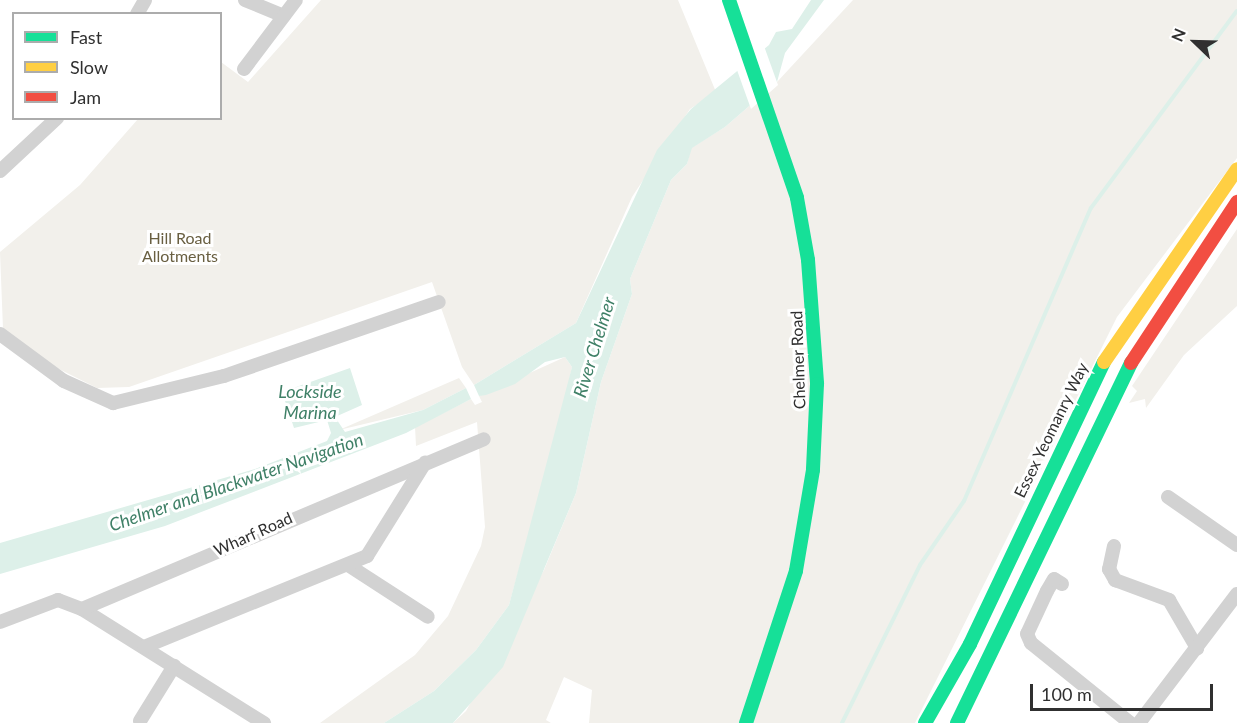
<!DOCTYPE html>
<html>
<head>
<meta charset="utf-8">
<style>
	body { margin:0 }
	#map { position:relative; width:1237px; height:723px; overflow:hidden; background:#fff; font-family:Lato,sans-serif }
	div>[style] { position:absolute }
	.green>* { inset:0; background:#f2f0eb }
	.water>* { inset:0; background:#ddf0e9 }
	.pier>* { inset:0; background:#fff }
	.stream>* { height:4px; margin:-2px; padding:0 2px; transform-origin:2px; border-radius:2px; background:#ddf0e9 }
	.street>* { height:14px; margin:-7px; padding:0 7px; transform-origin:7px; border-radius:7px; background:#d2d2d2 }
	.fast>* { height:14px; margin:-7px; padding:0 7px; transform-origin:7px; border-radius:7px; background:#16e098 }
	.slow>* { height:14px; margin:-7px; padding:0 7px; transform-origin:7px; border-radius:7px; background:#ffcf43 }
	.jam>* { height:14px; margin:-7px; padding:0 7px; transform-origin:7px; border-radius:7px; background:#f24e42 }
	span { translate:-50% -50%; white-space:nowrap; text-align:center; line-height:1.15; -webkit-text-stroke:6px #fff; paint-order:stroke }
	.park-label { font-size:16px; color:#695f41 }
	.street-label { font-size:16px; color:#303030 }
	.water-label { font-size:18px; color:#3f8067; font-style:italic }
	.legend { position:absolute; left:12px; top:12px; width:210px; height:108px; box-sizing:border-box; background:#fff; border:2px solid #acacac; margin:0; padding:8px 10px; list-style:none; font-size:18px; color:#303030 }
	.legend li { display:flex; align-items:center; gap:12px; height:30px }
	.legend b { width:30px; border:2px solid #acacac }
	.north { position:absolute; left:1165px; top:12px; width:60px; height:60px; -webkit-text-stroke:4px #fff; paint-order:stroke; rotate:293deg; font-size:16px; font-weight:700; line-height:24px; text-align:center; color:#303030 }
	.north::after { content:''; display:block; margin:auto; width:21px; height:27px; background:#303030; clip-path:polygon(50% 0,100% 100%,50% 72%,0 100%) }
	.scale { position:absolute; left:1030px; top:684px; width:183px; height:27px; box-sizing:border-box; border:3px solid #303030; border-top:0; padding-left:8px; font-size:18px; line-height:21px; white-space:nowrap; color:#303030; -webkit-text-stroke:4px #fff; paint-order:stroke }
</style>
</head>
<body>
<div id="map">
	<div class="green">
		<i style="clip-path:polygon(321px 0,678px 0,716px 92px,690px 109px,632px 197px,576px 323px,474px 385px,462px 367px,432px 282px,129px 387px,97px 388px,57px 368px,3px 329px,0 252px,80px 185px,138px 119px,220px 118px,221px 62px,248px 82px)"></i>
		<i style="clip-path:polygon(853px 0,1237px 0,1237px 158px,1117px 317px,915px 723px,589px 723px,592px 690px,564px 677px,546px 720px,551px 723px,453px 723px,466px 711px,544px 570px,576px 493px,601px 382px,632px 294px,630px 279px,671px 180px,687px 164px,691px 148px,725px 127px,777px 82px)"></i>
		<i style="clip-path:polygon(1237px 229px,1237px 306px,1184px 355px,1146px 408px,1145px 399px,1129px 403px,1137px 391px,1132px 386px)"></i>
		<i style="clip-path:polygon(565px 357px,572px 367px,559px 425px,509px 605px,476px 650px,434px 691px,384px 723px,320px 723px,415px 655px,448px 616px,481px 546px,485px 527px,477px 422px,416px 446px,415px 427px,471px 399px,475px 405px,482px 402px,479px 396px)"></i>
		<i style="clip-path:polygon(459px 378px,466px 388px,423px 410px,339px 430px)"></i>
	</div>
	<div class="water">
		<i style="clip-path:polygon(811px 0,824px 0,785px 53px,777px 82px,725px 127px,692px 148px,687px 164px,671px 180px,630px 279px,632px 294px,601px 382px,576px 493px,503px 667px,453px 723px,384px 723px,434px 691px,476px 650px,509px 605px,572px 367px,565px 357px,545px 362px,515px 384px,486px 395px,479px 396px,474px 385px,576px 323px,657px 150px,691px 109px,769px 45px,776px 32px,792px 29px)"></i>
		<i style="clip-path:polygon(350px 368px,362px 405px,335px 417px,345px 432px,423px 410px,466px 388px,471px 399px,406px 433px,165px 526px,0 574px,0 543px,255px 469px,327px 441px,331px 433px,327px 420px,294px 428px,282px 392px)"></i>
	</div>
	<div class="pier">
		<i style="clip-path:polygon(764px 46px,778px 85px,751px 109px,737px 70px)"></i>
	</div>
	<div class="stream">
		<i style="left:842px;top:723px;width:176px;rotate:-63.7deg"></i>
		<i style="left:920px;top:565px;width:78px;rotate:-55.5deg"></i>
		<i style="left:964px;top:501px;width:319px;rotate:-66.6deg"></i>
		<i style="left:1091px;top:208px;width:245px;rotate:-53.5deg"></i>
	</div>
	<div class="street">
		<i style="left:245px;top:0;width:42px;rotate:22.3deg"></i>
		<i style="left:137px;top:14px;width:16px;rotate:-60deg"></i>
		<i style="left:244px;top:69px;width:86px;rotate:-53deg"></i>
		<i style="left:0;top:171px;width:78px;rotate:-42.9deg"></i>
		<i style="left:0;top:334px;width:79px;rotate:36.3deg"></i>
		<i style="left:64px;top:381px;width:54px;rotate:24.2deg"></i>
		<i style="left:113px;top:403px;width:114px;rotate:-13.7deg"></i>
		<i style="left:224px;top:376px;width:227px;rotate:-19deg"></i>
		<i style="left:1168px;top:497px;width:84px;rotate:34.8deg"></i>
		<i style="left:1114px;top:546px;width:24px;rotate:102deg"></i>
		<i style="left:1109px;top:569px;width:13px;rotate:61deg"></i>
		<i style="left:1115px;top:580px;width:58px;rotate:20.3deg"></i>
		<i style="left:1169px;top:600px;width:56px;rotate:59.7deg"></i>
		<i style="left:348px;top:565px;width:95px;rotate:33deg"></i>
		<i style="left:1062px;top:584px;width:9px;rotate:-148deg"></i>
		<i style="left:1054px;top:579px;width:14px;rotate:120deg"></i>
		<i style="left:1047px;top:591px;width:47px;rotate:114.9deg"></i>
		<i style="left:1027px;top:634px;width:10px;rotate:66deg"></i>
		<i style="left:1031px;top:643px;width:127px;rotate:38.9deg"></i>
		<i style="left:82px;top:609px;width:215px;rotate:32.1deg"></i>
		<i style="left:0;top:622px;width:62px;rotate:-20.8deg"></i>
		<i style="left:58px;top:600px;width:26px;rotate:21deg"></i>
		<i style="left:82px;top:609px;width:436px;rotate:-22.9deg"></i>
		<i style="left:144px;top:647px;width:241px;rotate:-22.2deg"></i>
		<i style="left:367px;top:556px;width:110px;rotate:-58.1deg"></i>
		<i style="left:140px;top:721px;width:65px;rotate:-58.3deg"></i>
		<i style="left:1139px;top:723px;width:162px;rotate:-52.8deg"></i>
	</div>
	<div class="fast">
		<i style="left:729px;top:0;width:209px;rotate:71deg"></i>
		<i style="left:797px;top:198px;width:63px;rotate:79.9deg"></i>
		<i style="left:808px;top:260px;width:124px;rotate:85.8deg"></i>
		<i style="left:817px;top:384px;width:86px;rotate:92.7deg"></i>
		<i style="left:813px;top:470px;width:102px;rotate:99.6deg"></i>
		<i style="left:796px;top:571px;width:160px;rotate:108.2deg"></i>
		<i style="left:925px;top:723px;width:91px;rotate:-60.3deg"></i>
		<i style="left:970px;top:644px;width:312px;rotate:-64.6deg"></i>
		<i style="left:957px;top:723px;width:400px;rotate:-64.2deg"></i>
	</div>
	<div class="slow">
		<i style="left:1104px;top:362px;width:234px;rotate:-55.4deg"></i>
	</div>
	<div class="jam">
		<i style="left:1131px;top:363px;width:193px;rotate:-56.6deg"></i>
	</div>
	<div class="park-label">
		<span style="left:180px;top:247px">Hill Road<br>Allotments</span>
	</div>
	<div class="street-label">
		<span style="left:798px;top:360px;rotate:-92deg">Chelmer Road</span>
		<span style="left:1051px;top:430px;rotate:-64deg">Essex Yeomanry Way</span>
		<span style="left:253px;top:534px;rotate:-24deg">Wharf Road</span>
	</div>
	<div class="water-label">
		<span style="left:594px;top:347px;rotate:-73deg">River Chelmer</span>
		<span style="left:310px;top:402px">Lockside<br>Marina</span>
		<span style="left:236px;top:482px;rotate:-19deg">Chelmer and Blackwater Navigation</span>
	</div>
	<ul class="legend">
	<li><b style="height:8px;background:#16e098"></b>Fast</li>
	<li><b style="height:8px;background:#ffcf43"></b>Slow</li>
	<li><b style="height:8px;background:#f24e42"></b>Jam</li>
	</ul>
	<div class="north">N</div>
	<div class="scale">100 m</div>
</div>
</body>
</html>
